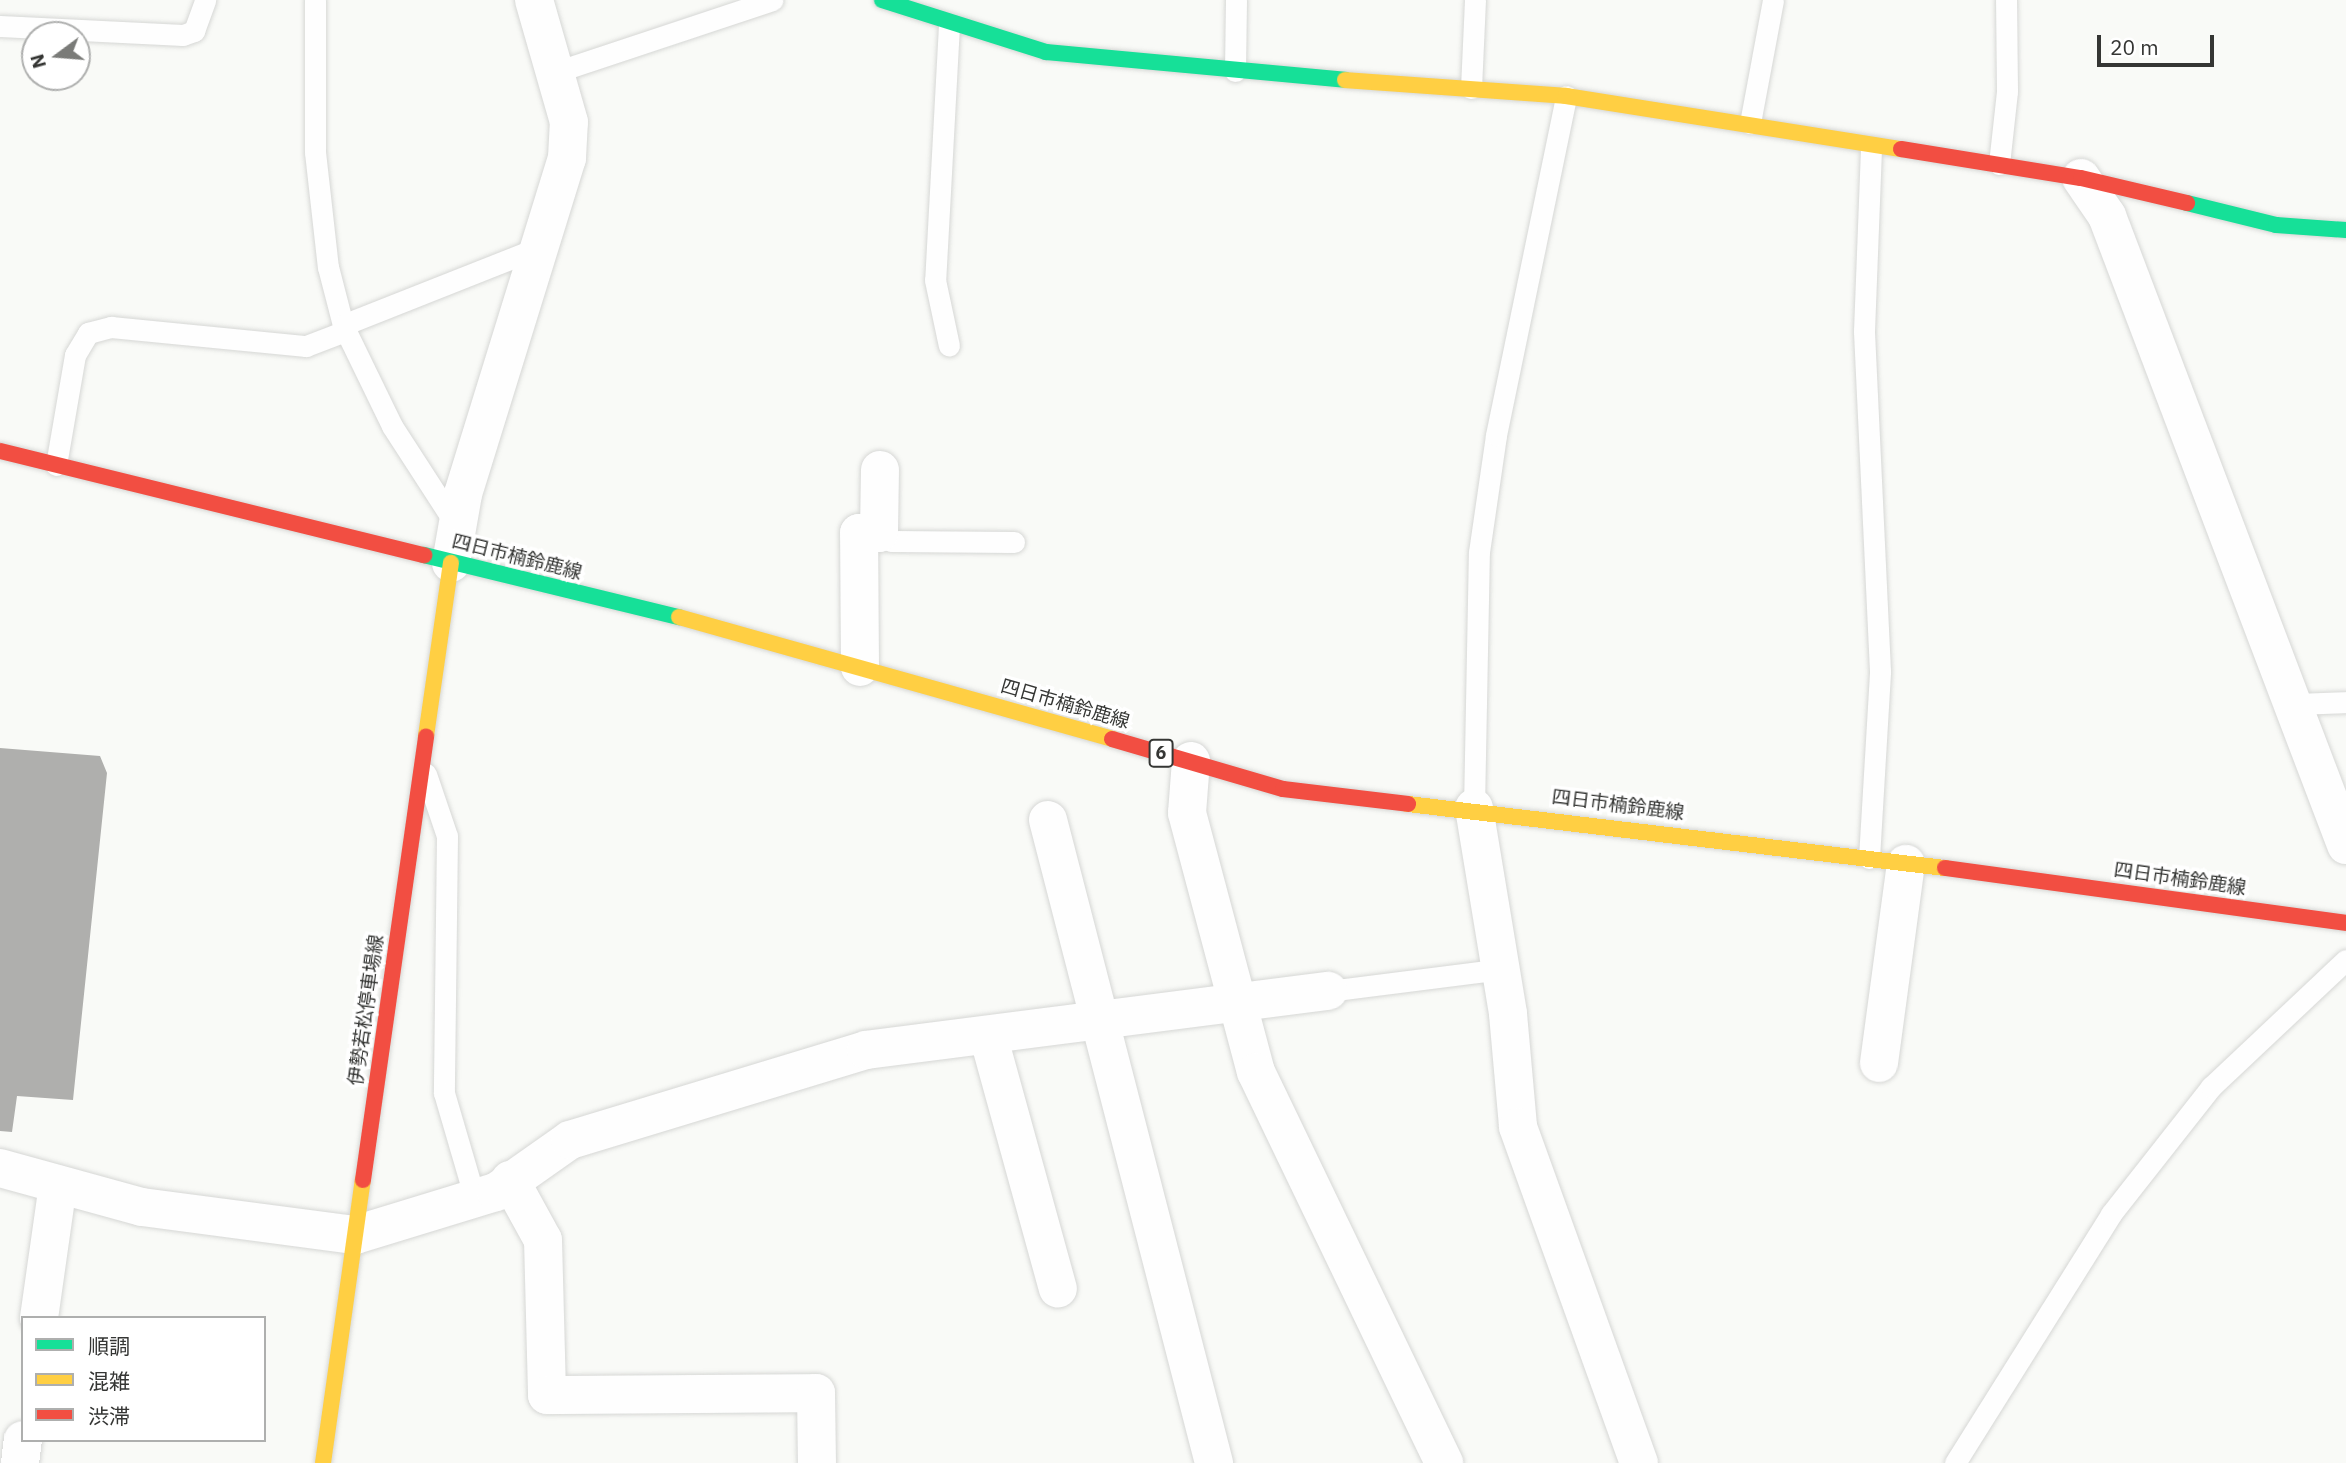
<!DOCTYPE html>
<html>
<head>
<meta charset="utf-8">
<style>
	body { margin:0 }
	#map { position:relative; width:2346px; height:1463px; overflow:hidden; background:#f9faf7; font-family:"IBM Plex Sans","Noto Sans JP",sans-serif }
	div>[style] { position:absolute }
	.building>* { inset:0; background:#afafad }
	.roads { filter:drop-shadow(0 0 2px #d6d7d5) drop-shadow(0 0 2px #d6d7d5) }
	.lane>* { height:21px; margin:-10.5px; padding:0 10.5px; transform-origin:10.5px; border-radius:10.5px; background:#fefefe }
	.street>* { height:38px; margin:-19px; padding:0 19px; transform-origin:19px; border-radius:19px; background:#fefefe }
	.fast>* { height:16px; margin:-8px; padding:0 8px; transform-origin:8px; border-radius:8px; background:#16e098 }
	.slow>* { height:16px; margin:-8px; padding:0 8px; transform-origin:8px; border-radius:8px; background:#ffcf43 }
	.jam>* { height:16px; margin:-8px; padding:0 8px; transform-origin:8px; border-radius:8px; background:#f24e42 }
	span { translate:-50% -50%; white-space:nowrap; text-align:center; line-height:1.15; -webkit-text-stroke:7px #fff; paint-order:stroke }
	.shield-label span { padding:2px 5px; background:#fff; border:2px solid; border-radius:5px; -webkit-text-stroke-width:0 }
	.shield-label { font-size:18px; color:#353634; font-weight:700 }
	.street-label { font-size:19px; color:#353634 }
	.legend { position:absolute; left:21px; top:1316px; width:245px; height:126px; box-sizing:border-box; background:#fff; border:2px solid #aeafae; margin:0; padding:9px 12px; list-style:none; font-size:21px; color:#353634 }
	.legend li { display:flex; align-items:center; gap:14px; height:35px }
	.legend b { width:35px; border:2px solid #aeafae }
	.north { position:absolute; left:21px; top:21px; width:70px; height:70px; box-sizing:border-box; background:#fff; border:2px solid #aeafae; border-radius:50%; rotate:254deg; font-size:19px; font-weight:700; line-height:28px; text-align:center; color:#353634 }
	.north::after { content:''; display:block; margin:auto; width:24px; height:32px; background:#7a7b78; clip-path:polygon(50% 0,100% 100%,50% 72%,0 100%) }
	.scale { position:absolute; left:2097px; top:35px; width:117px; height:32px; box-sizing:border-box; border:4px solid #353634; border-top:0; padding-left:9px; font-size:21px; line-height:24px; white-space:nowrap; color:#353634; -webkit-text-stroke:5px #fff; paint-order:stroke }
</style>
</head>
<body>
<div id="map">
	<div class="building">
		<i style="clip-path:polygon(0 748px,100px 756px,107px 773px,73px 1100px,17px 1096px,12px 1132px,0 1131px)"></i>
	</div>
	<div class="roads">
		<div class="lane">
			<i style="left:315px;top:0;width:152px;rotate:90deg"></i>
			<i style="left:315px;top:152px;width:116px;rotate:83.6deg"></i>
			<i style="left:328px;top:267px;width:60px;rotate:75.5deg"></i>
			<i style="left:343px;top:325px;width:112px;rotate:64.1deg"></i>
			<i style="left:392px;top:426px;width:118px;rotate:57.1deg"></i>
			<i style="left:949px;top:25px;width:255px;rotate:93.1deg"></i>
			<i style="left:935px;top:280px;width:67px;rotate:78deg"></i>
			<i style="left:0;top:26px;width:183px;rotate:2.8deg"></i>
			<i style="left:183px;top:35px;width:12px;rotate:-20deg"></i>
			<i style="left:194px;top:31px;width:33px;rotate:-70deg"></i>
			<i style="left:1235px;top:71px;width:71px;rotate:-89.2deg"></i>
			<i style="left:556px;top:72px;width:228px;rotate:-18.4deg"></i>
			<i style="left:1471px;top:88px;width:88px;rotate:-87.4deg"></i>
			<i style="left:1750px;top:123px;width:125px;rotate:-79.4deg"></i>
			<i style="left:1999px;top:164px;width:73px;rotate:-83.7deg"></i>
			<i style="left:2007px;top:91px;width:91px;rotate:-90.6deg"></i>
			<i style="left:343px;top:325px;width:215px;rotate:-21.6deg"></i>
			<i style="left:56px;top:465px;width:112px;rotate:-80.2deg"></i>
			<i style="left:75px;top:355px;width:26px;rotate:-59deg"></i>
			<i style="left:88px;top:333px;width:24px;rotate:-15deg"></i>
			<i style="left:111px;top:327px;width:196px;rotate:5.6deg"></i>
			<i style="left:306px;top:346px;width:42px;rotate:-21deg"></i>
			<i style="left:879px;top:533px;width:14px;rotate:34deg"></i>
			<i style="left:891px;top:541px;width:123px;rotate:0.5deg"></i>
			<i style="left:2292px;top:704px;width:54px;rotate:-2.1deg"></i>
			<i style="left:426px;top:774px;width:65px;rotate:71.3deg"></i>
			<i style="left:447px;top:836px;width:257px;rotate:90.7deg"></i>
			<i style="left:444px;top:1093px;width:110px;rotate:73.7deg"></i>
			<i style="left:1474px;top:808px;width:256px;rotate:-88.9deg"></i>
			<i style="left:1479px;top:552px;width:118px;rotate:-81.7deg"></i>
			<i style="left:1496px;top:435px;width:346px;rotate:-78.3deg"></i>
			<i style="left:1869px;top:858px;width:187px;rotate:-86.6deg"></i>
			<i style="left:1880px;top:671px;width:340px;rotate:-92.7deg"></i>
			<i style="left:1864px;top:331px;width:184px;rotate:-87.8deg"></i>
			<i style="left:1328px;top:991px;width:174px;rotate:-7.2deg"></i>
			<i style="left:1955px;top:1463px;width:294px;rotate:-57.9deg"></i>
			<i style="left:2111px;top:1214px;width:162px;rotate:-51.8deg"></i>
			<i style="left:2211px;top:1087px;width:185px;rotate:-43.3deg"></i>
		</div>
		<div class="street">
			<i style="left:2081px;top:178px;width:46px;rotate:55.6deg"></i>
			<i style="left:2107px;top:216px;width:673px;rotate:69.19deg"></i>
			<i style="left:451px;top:563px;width:70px;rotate:-80.1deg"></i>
			<i style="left:463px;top:494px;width:352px;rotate:-72.8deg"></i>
			<i style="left:567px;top:158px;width:36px;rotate:-87deg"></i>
			<i style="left:569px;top:122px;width:127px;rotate:-106deg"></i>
			<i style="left:860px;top:667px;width:134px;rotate:-90.4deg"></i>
			<i style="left:859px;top:533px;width:20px"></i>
			<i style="left:879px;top:533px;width:63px;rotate:-89.1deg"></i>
			<i style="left:1191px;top:761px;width:52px;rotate:94.4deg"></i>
			<i style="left:1187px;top:813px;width:268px;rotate:75.1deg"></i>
			<i style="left:1256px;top:1072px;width:434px;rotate:64.3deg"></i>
			<i style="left:1474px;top:808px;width:209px;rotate:80.6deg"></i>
			<i style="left:1508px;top:1014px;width:113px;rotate:84.9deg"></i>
			<i style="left:1518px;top:1127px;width:357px;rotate:70.2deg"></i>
			<i style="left:1048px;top:820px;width:664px;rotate:75.52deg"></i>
			<i style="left:988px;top:1035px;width:263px;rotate:74.6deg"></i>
			<i style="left:1879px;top:1063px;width:201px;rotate:-82.3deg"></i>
			<i style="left:0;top:1168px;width:147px;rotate:15.4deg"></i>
			<i style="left:142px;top:1207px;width:215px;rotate:7.5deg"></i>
			<i style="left:355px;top:1235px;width:147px;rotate:-17deg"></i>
			<i style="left:496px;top:1192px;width:90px;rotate:-35.1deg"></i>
			<i style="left:570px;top:1140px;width:309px;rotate:-16.9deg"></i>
			<i style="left:866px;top:1050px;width:466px;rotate:-7.3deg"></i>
			<i style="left:510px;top:1180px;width:68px;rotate:61.2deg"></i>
			<i style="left:543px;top:1240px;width:155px;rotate:88.5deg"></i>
			<i style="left:547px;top:1395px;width:269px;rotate:-0.4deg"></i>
			<i style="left:816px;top:1393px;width:70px;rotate:89.2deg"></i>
			<i style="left:39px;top:1318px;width:135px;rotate:-81.9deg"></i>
			<i style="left:20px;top:1463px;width:23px;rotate:-83deg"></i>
		</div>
		<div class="fast">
			<i style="left:882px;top:0;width:172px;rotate:17.6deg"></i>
			<i style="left:1046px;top:52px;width:300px;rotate:5.3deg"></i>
			<i style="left:2187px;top:203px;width:92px;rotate:13.9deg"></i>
			<i style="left:2276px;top:225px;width:70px;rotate:4.1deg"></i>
			<i style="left:424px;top:555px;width:262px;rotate:13.7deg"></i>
		</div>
		<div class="slow">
			<i style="left:1345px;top:80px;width:222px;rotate:4.1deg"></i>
			<i style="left:1566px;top:96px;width:339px;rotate:9deg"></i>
			<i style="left:679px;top:617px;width:450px;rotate:15.7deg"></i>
			<i style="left:426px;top:736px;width:175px;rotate:-81.8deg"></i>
			<i style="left:1408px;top:804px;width:541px;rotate:6.8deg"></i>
			<i style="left:323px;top:1463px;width:286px;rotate:-82deg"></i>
		</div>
		<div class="jam">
			<i style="left:1901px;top:149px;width:182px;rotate:9.2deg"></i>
			<i style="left:2081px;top:178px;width:109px;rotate:13.3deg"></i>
			<i style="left:0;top:451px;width:437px;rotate:13.8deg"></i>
			<i style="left:1112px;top:739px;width:178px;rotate:16.3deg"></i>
			<i style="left:1283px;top:789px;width:126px;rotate:6.8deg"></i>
			<i style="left:1945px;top:868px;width:405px;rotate:7.8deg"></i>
			<i style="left:363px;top:1180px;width:448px;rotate:-81.9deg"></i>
		</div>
	</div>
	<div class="shield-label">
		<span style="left:1161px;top:753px">6</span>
	</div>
	<div class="street-label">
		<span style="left:517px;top:557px;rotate:14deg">四日市楠鈴鹿線</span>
		<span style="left:1065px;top:704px;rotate:16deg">四日市楠鈴鹿線</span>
		<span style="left:1618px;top:805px;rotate:7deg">四日市楠鈴鹿線</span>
		<span style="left:2180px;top:879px;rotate:8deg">四日市楠鈴鹿線</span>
		<span style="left:366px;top:1010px;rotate:-82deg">伊勢若松停車場線</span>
	</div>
	<ul class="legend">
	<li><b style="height:9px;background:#16e098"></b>順調</li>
	<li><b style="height:9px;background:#ffcf43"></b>混雑</li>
	<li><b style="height:9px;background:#f24e42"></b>渋滞</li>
	</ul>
	<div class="north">N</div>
	<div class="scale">20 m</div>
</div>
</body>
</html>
